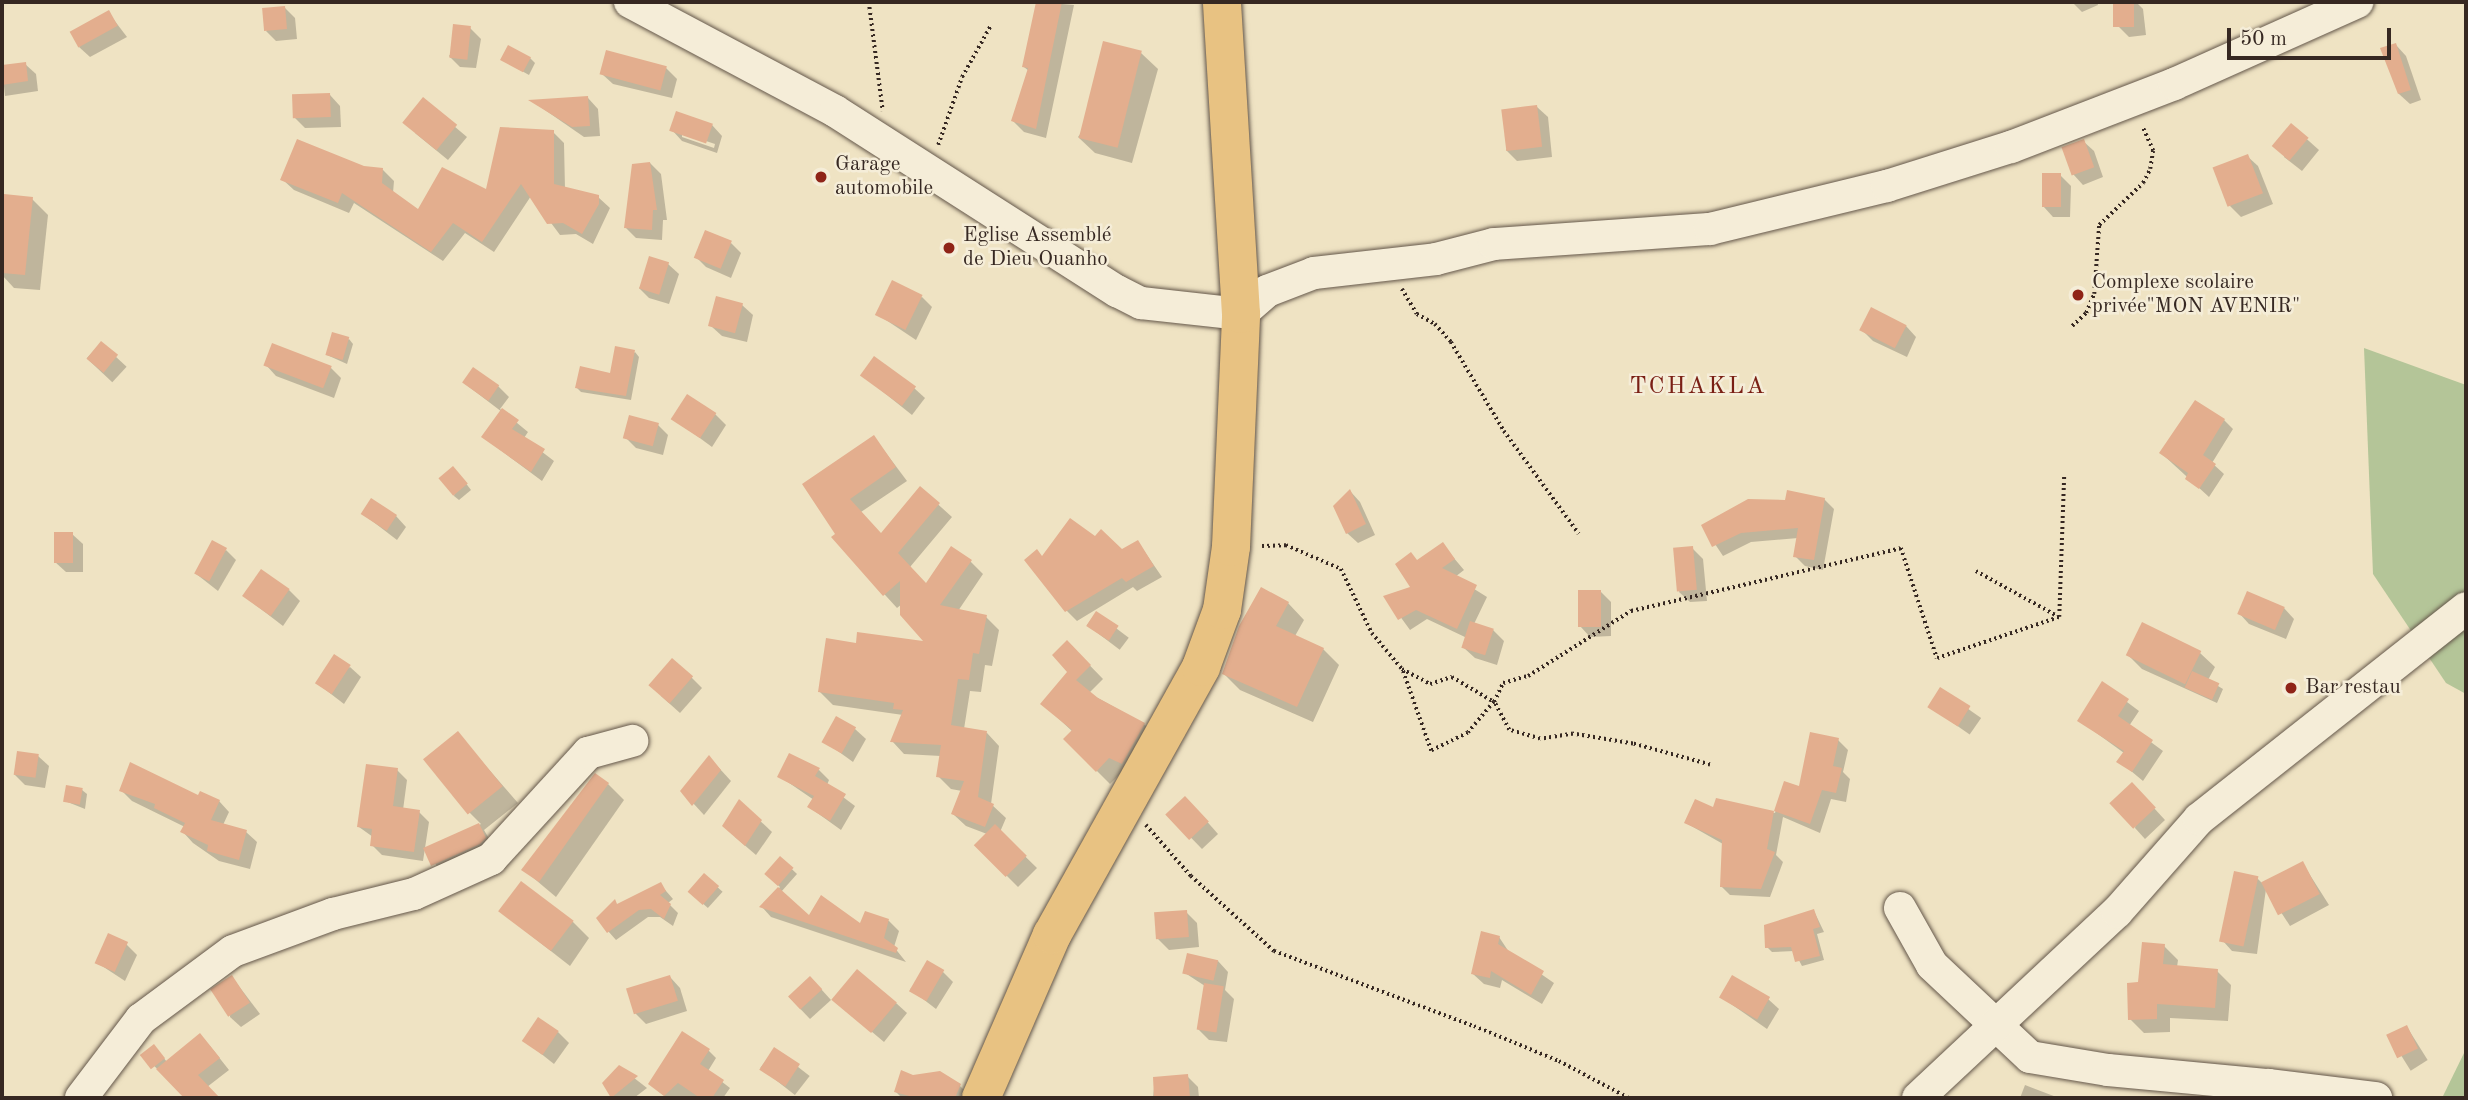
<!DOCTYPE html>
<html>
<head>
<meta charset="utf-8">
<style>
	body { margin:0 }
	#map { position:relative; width:2468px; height:1100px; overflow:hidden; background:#efe3c3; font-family:"Old Standard TT",serif }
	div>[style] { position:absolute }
	.green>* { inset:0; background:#b4c598 }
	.shadow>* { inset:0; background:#0003; transform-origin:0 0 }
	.building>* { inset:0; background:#e3ae8e; transform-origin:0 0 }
	.path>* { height:3.5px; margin-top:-1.75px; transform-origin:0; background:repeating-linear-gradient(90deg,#362822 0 2px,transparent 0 5.5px) }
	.roads { filter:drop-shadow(0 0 2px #64574a) drop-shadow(0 0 2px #64574a) }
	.minor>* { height:32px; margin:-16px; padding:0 16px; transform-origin:16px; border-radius:16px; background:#f5edd8 }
	.major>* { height:38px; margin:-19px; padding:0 19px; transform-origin:19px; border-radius:19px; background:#e8c282 }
	.dots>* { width:19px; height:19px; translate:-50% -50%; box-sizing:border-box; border:4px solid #f5edd8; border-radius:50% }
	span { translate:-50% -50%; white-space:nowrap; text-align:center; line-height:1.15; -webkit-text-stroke:5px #f5edd8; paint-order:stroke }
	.poi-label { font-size:21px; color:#362822 }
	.left { translate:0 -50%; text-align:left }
	.quarter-label { font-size:24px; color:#7a1f14; letter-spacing:2px }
	.frame { position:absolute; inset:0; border:4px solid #362822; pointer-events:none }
	.scale { position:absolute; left:2227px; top:28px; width:164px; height:32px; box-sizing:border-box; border:4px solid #362822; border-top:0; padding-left:9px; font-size:21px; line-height:24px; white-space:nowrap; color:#362822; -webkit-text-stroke:5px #f5edd8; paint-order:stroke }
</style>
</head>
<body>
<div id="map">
	<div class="green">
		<i style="clip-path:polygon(2364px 348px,2466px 385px,2466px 694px,2446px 683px,2373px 574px)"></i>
		<i style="clip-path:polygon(2466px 1049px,2466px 1098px,2443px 1096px)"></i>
	</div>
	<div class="shadow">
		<i style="clip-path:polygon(1038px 2px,1074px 5px,1046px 138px,1024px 132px,1013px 121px,1029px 71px,1024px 67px)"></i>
		<i style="clip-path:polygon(2072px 2px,2097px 2px,2098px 5px,2082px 12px)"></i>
		<i style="clip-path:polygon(2115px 2px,2136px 2px,2143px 9px,2146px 35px,2129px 37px,2118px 26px)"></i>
		<i style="clip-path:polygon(285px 8px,295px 18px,297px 39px,276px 41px,266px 31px)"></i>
		<i style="clip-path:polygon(108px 12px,127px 37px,90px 57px,79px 47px)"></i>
		<i style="clip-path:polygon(470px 28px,481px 39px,476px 68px,460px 67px,449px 56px)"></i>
		<i style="clip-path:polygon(2396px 45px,2406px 56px,2421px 100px,2410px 104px,2399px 94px)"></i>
		<i style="clip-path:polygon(1141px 53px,1158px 69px,1132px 163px,1095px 153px,1078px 137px)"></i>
		<i style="clip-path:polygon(530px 58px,535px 63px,529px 75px,502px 60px)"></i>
		<i style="clip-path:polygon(25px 64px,36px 74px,38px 91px,5px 96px,2px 67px)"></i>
		<i style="clip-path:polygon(666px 68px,677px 79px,672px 98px,613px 84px,602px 74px)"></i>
		<i style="clip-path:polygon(330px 95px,340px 106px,341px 127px,305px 128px,294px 117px)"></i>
		<i style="clip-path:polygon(588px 98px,598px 109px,600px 136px,584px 137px,532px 101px)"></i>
		<i style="clip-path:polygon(423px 100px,467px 137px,448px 160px,415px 133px)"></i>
		<i style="clip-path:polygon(1537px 107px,1548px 117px,1552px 157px,1517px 161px,1506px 150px)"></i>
		<i style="clip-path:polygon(evenodd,712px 125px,722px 136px,717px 153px,682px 141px,672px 130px,712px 125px,682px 133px,715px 144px,714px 148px,682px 137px,682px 133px)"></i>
		<i style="clip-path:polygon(2291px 125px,2319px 150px,2302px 171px,2284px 157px)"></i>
		<i style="clip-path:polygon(553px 132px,564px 143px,565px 189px,598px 197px,610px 208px,593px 244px,576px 234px,560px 235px,531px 196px,494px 252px,465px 233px,443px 261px,354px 203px,349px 213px,294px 190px,282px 179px,383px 170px,394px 181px,393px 193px,419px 211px,488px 192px)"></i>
		<i style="clip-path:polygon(2083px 141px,2094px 151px,2103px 177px,2083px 185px,2073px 174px)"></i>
		<i style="clip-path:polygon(2247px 156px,2258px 166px,2273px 204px,2241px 217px,2230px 206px)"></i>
		<i style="clip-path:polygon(650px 163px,661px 174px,667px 220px,663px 220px,662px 240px,636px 238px,626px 228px)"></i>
		<i style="clip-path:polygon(2060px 175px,2071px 186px,2070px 217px,2053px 217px,2043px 206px)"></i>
		<i style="clip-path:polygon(6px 196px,32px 199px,48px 215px,40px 290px,14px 288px,2px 275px)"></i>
		<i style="clip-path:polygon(731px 243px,741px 253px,731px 278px,706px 267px,695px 256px)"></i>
		<i style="clip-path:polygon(668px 264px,679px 274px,669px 304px,649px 298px,639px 288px)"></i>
		<i style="clip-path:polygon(922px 297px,932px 307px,916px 340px,877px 314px)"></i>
		<i style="clip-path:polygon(742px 305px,753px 315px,747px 342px,722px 336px,711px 326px)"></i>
		<i style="clip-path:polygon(1906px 326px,1916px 337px,1907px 357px,1873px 341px,1862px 330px)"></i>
		<i style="clip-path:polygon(349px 339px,353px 344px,347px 364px,327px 355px)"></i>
		<i style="left:101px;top:343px;width:35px;height:21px;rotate:43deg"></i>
		<i style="clip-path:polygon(635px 352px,639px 357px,631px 400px,581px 392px,577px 388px,612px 375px)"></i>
		<i style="clip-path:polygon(266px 365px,331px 368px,341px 378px,334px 398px,276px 376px)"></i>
		<i style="clip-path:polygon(862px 375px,914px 388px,925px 398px,912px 415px)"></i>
		<i style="clip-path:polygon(464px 383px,498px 386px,509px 397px,500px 409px,528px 432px,524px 438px,554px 461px,542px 481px,483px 437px,502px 412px)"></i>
		<i style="clip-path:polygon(715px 414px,726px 425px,712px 447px,674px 419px)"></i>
		<i style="clip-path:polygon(2224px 420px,2233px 429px,2212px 463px,2224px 474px,2209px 497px,2161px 453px)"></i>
		<i style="clip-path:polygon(658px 425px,668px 435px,663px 455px,636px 448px,625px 437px)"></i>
		<i style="clip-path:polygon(874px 437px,907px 481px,861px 512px,881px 535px,921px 489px,952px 517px,910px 567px,926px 585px,970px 561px,983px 574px,958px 611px,986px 617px,999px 630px,992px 666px,985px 665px,981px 692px,970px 691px,964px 729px,987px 733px,999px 746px,991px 804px,1006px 818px,1000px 832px,1037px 868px,1018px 887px,976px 845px,987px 834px,966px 826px,953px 814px,962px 791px,951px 789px,938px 776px,941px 756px,904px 754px,892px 741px,903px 715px,833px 705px,820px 692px,857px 645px,928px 643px,902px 604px,897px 608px,833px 538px,837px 534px,804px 485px)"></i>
		<i style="clip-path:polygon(458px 473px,471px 490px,459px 500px,454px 496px)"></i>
		<i style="clip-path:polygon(1350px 491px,1360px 502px,1375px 535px,1358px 543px,1347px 533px)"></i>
		<i style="clip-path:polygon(1824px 499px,1834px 509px,1823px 570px,1805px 566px,1795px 556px,1798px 538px,1751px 542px,1723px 556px,1703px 526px)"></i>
		<i style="clip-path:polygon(363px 514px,396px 516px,406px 527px,397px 540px)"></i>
		<i style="clip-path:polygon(72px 534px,83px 544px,83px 572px,66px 572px,55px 562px)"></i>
		<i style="clip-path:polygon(1095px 538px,1122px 551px,1138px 542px,1162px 577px,1137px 591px,1133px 587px,1077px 621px,1067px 611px,1043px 558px)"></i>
		<i style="clip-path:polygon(1442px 544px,1464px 570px,1455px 577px,1487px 597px,1474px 624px,1493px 630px,1504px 641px,1497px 665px,1475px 658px,1464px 648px,1467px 638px,1427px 619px,1410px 630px,1386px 597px,1413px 588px,1418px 561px)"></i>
		<i style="clip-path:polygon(1692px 548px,1703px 559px,1707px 601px,1690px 602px,1679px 592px)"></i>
		<i style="clip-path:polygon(226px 550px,236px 560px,218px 591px,195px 573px)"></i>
		<i style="clip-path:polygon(289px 590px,300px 601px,283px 626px,245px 597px)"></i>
		<i style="clip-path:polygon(1600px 591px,1611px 602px,1611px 636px,1590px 637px,1580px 626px)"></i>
		<i style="clip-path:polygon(1288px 603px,1304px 620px,1295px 636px,1323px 649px,1339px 665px,1313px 722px,1240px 690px,1224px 674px)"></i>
		<i style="clip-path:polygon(2284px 608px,2294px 619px,2286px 639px,2249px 624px,2239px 613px)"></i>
		<i style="left:1096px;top:613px;width:41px;height:15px;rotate:37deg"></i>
		<i style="clip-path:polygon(2143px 625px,2200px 653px,2215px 667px,2208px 680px,2223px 689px,2217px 703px,2142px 669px,2128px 655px)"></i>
		<i style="clip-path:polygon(1067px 642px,1103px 679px,1089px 693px,1144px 724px,1157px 737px,1110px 784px,1065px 739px,1073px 732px,1043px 704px,1069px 672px)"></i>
		<i style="clip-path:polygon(350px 667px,361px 677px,344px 704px,318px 684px)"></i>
		<i style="clip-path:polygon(691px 677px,702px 688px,680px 713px,661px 696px)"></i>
		<i style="clip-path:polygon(2103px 684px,2139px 711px,2129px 726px,2163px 751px,2143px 781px,2119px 761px,2124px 753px,2080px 721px)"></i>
		<i style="left:1941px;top:690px;width:49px;height:20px;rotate:35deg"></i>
		<i style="clip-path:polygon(855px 729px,866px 739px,853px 762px,824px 741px)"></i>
		<i style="clip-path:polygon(458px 734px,518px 803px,484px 830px,495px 849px,443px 876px,426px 849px,481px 824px,470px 813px)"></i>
		<i style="clip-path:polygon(1838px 740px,1848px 750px,1843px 772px,1850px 779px,1846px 802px,1831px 799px,1820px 833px,1783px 817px,1776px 855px,1783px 862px,1770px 897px,1730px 895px,1721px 886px,1723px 844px,1686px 823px,1714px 809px,1717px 800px,1775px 813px,1785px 783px,1800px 789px)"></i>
		<i style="clip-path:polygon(38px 756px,49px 766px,45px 788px,25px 785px,14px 774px)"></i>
		<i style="clip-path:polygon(709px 757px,731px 781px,704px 815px,682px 791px)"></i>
		<i style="clip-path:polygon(397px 770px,407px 780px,403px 810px,419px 812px,429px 822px,423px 861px,382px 855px,372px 845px,373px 837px,359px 827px)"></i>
		<i style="clip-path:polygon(819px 770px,829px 780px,827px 785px,855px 806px,841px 830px,809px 807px,814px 800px,779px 776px)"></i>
		<i style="clip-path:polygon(608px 784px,624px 800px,556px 897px,524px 870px)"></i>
		<i style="clip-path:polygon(82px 790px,87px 794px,85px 809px,65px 801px)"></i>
		<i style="clip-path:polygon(121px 790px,219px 801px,229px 812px,223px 825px,246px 832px,257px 842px,250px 869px,219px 861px,193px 843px,183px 832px,185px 827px,132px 801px)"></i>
		<i style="clip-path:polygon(2142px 795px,2165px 820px,2145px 839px,2135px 828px)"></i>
		<i style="clip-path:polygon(739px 801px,772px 832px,756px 855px,735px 837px)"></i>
		<i style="clip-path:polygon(1196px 809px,1218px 834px,1202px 849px,1169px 815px)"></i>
		<i style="clip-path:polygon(780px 858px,797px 874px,781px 892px,809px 918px,861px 925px,866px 913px,889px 921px,899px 931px,894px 947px,906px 962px,771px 917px,762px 907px,780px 887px,766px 874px)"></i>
		<i style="clip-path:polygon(2303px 864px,2329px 905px,2290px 926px,2266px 889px,2257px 954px,2232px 951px,2223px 941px,2257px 878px,2263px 884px)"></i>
		<i style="left:704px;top:875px;width:25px;height:22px;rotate:42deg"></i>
		<i style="clip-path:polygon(660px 884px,673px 899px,668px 903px,678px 913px,673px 926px,660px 917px,648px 917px,616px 940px,608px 931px,618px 905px)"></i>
		<i style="clip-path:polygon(1814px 911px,1824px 932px,1817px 934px,1824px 960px,1802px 966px,1794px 951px,1772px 952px,1767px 947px)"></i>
		<i style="clip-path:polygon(501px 912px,573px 922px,589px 938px,570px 966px)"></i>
		<i style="clip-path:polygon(1186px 912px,1197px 923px,1199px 947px,1169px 950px,1158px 939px)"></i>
		<i style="clip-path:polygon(1499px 937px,1509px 952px,1554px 983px,1542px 1004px,1502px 980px,1500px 988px,1484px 984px,1473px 974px)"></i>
		<i style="clip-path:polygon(126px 944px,137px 955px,125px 981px,96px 962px)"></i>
		<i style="clip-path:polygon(2164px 946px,2178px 960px,2177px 967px,2217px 971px,2231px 985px,2228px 1021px,2170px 1018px,2170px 1032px,2144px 1033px,2130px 1019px,2139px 984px)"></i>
		<i style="clip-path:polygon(1218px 961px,1228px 972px,1225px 990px,1234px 999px,1227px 1042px,1209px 1040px,1198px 1029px,1205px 986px,1185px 973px)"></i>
		<i style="clip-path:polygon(942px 971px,953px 982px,936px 1009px,910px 989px)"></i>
		<i style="clip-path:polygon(232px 977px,260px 1014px,241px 1027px,230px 1017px)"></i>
		<i style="clip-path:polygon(670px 977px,680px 988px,687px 1011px,646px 1024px,635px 1013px)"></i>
		<i style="clip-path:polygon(821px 989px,831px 1000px,810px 1019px,789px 997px)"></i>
		<i style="clip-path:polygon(1721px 997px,1768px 999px,1779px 1009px,1767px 1029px)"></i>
		<i style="clip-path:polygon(834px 1000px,896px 1003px,907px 1013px,884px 1042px)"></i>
		<i style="left:2407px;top:1027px;width:39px;height:20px;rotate:58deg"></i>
		<i style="clip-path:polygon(558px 1032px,569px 1043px,554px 1064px,525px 1041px)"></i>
		<i style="clip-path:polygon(210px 1046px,229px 1070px,207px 1087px,218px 1098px,187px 1098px,143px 1055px,158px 1051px,167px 1062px)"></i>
		<i style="left:775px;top:1049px;width:44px;height:24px;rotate:38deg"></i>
		<i style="clip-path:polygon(708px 1050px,716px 1058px,708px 1071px,730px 1088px,723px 1098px,667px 1098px,658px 1091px)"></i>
		<i style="clip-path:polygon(620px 1067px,647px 1088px,634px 1098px,614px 1098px,605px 1083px)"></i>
		<i style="clip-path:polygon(1187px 1076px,1198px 1087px,1199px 1098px,1153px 1098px,1155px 1079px)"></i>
		<i style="clip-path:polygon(913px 1077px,960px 1086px,970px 1096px,902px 1098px,896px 1092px)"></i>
		<i style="clip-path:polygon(2025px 1085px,2059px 1098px,2020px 1098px)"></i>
	</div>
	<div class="building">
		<i style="clip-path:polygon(1036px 2px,1062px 2px,1036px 129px,1011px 121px,1028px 68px,1022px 67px)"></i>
		<i style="left:2113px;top:2px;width:21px;height:25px"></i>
		<i style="left:285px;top:6px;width:23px;height:23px;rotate:85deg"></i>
		<i style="left:109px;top:10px;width:18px;height:45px;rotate:61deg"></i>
		<i style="left:453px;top:24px;width:18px;height:34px;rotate:6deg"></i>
		<i style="left:1103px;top:41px;width:40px;height:100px;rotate:14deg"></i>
		<i style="clip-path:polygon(2396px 43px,2411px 90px,2398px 94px,2380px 48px)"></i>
		<i style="left:508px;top:45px;width:26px;height:17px;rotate:28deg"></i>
		<i style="left:606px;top:50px;width:63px;height:25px;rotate:15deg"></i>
		<i style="clip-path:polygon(26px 62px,28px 81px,2px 85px,2px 65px)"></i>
		<i style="left:330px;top:93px;width:24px;height:38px;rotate:88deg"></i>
		<i style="clip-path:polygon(588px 96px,590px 126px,572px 127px,528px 100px)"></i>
		<i style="left:423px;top:97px;width:44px;height:33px;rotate:39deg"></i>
		<i style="left:1537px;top:105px;width:42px;height:36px;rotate:83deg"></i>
		<i style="left:676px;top:111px;width:39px;height:21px;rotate:19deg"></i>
		<i style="left:2291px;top:123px;width:23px;height:30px;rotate:40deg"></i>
		<i style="clip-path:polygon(500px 127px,554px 130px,554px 184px,599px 195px,599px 204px,582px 234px,563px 223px,547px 224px,521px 184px,482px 242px,453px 223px,431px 252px,342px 193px,338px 203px,280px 180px,297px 139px,364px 166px,383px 168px,382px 183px,418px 209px,442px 167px,486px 189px)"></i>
		<i style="left:2084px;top:139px;width:30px;height:24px;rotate:70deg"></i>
		<i style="left:2248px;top:154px;width:42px;height:38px;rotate:69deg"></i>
		<i style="clip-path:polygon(650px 162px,657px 210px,653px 210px,652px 230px,624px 228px,632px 164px)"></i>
		<i style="left:2042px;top:173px;width:19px;height:34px"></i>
		<i style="clip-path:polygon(4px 194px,33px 197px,25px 275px,2px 273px)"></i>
		<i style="left:705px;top:230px;width:29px;height:30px;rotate:22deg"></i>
		<i style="left:649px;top:256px;width:21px;height:34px;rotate:17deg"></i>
		<i style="left:892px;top:280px;width:34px;height:39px;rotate:26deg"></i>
		<i style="left:716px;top:296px;width:28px;height:31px;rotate:15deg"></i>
		<i style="left:1871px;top:307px;width:40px;height:26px;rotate:27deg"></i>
		<i style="left:332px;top:332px;width:18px;height:24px;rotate:16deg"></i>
		<i style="left:101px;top:341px;width:22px;height:23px;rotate:39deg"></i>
		<i style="left:272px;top:343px;width:64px;height:24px;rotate:21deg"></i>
		<i style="clip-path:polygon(615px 346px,635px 350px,626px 396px,575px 388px,580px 366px,610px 373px)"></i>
		<i style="left:874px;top:356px;width:52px;height:24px;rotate:36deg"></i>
		<i style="left:473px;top:367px;width:32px;height:19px;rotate:35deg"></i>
		<i style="left:687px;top:394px;width:35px;height:30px;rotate:33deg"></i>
		<i style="clip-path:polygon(2195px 400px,2225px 419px,2203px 455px,2216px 464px,2199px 489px,2185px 479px,2188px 473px,2159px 453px)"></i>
		<i style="clip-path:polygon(502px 408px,519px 420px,512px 429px,545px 449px,531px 472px,481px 437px)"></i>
		<i style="left:629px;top:415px;width:31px;height:24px;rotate:15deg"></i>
		<i style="clip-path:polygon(874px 435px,896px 467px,850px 499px,881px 533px,920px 486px,940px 503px,898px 553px,926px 583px,951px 546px,972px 560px,940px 605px,987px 615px,979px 654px,973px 653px,969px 680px,958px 679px,951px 725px,987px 731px,978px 797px,994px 804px,985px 827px,951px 814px,964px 781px,936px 777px,941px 745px,890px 742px,903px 710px,893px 709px,894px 703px,818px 692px,826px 638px,856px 643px,857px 632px,923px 641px,900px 615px,900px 581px,883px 596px,831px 537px,835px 534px,802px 484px)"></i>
		<i style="left:453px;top:466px;width:23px;height:19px;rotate:50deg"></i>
		<i style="clip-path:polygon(1350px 489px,1366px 524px,1346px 534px,1333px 506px)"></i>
		<i style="clip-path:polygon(1787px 490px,1825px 498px,1814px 560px,1793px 557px,1798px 528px,1741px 533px,1712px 547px,1701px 525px,1748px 499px,1785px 500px)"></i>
		<i style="left:371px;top:498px;width:31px;height:19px;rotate:33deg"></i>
		<i style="clip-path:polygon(1070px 518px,1095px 536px,1101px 529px,1122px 549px,1138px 540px,1154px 566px,1126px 582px,1122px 578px,1065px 612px,1024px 560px,1037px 549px,1042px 556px)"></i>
		<i style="left:54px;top:532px;width:19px;height:31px"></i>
		<i style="left:212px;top:540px;width:17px;height:38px;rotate:28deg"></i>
		<i style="clip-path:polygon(1443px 542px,1455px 559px,1442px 568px,1477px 585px,1457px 629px,1416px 610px,1398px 620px,1383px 596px,1410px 587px,1395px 564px,1411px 552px,1417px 560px)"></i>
		<i style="left:1693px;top:546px;width:44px;height:20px;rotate:85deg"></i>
		<i style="left:261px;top:569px;width:35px;height:33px;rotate:35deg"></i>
		<i style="clip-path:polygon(1261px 587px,1289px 602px,1276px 626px,1324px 648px,1297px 707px,1222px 674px,1239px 626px)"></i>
		<i style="left:1578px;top:590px;width:23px;height:37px"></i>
		<i style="left:2247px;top:591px;width:41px;height:25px;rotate:23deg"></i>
		<i style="left:1096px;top:611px;width:27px;height:18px;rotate:33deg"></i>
		<i style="left:1470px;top:621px;width:25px;height:28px;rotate:18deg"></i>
		<i style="left:2142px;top:622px;width:66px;height:37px;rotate:26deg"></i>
		<i style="clip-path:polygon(1067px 640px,1091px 665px,1076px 680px,1098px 698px,1145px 723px,1122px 764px,1109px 758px,1096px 772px,1063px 739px,1072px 730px,1040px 704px,1067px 672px,1052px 655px)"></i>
		<i style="left:334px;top:654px;width:20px;height:35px;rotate:33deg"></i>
		<i style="left:672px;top:658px;width:28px;height:36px;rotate:41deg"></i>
		<i style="left:2192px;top:671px;width:30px;height:18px;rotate:24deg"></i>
		<i style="clip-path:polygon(2102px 681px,2129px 699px,2118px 716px,2153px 740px,2132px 772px,2116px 762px,2124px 751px,2077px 721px)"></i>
		<i style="left:1940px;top:687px;width:36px;height:24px;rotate:32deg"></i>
		<i style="left:836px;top:716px;width:23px;height:30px;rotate:29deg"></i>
		<i style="left:458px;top:731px;width:71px;height:45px;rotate:51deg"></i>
		<i style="clip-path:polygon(1810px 732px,1839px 738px,1833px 766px,1842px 768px,1836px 793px,1822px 790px,1810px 824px,1774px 811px,1784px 781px,1799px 786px)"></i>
		<i style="left:17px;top:751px;width:22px;height:24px;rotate:8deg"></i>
		<i style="clip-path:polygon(789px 753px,820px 768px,815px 776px,846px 794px,830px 821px,807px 807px,814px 796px,777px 777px)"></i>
		<i style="clip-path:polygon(709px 755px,721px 770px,692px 806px,680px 791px)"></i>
		<i style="clip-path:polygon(130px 762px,198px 795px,200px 791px,220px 800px,211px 820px,247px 830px,239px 860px,207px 851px,208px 845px,180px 832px,185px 823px,154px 808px,155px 804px,119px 791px)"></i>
		<i style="clip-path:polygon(366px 764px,398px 768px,393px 806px,420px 810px,414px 852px,370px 846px,372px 829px,357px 827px)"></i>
		<i style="clip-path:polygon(595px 773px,609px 783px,539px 882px,521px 870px)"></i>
		<i style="left:2132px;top:782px;width:35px;height:31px;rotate:47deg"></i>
		<i style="left:66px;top:785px;width:17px;height:17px;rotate:10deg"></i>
		<i style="left:1185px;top:796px;width:35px;height:27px;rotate:47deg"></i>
		<i style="clip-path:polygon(1716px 798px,1774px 811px,1767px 849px,1775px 852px,1761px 889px,1720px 887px,1722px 840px,1684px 823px,1695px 799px,1713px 807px)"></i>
		<i style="clip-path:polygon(739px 799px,762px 820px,745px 846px,722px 826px)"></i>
		<i style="clip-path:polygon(479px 823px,486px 838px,480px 844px,431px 866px,423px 848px)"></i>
		<i style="left:995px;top:824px;width:45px;height:30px;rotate:45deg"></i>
		<i style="left:780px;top:856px;width:18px;height:24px;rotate:41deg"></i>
		<i style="left:2303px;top:861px;width:37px;height:47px;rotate:63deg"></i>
		<i style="left:2234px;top:871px;width:25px;height:72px;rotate:12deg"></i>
		<i style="left:704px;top:873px;width:20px;height:25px;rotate:41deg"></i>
		<i style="left:521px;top:881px;width:66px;height:38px;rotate:37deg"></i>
		<i style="clip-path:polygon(661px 882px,666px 891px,660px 895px,671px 904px,664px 919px,651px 909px,639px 910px,607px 933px,596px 918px,615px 899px,617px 904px)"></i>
		<i style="clip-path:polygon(778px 887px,809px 915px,821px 895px,860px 923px,865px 911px,889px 919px,884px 938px,898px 948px,896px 953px,759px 907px)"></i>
		<i style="clip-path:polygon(1814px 909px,1820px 927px,1813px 929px,1820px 956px,1795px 962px,1791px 947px,1765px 948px,1764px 925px)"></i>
		<i style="left:1187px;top:910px;width:27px;height:33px;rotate:86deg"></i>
		<i style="clip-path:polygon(1481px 931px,1500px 936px,1498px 944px,1544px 971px,1531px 995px,1491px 971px,1490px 978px,1471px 974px)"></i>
		<i style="left:108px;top:933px;width:22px;height:33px;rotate:24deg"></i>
		<i style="clip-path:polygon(2142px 942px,2165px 944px,2163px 964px,2218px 969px,2215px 1008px,2157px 1004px,2157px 1019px,2128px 1020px,2127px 983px,2138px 982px)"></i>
		<i style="left:1187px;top:953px;width:32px;height:21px;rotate:13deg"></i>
		<i style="left:927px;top:960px;width:20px;height:36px;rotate:30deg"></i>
		<i style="left:857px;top:969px;width:52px;height:40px;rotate:40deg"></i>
		<i style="left:232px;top:975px;width:33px;height:26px;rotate:57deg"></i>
		<i style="left:670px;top:975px;width:27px;height:46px;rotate:73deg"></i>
		<i style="left:1732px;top:975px;width:44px;height:26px;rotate:30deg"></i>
		<i style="left:810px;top:976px;width:18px;height:30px;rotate:47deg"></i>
		<i style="left:1204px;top:983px;width:20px;height:47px;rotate:9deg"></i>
		<i style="left:538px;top:1017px;width:25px;height:29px;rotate:34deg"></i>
		<i style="left:2407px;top:1025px;width:26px;height:23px;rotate:65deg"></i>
		<i style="clip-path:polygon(682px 1031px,710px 1049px,700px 1064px,724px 1080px,712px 1098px,700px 1098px,678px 1083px,664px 1096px,648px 1084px)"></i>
		<i style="clip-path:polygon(200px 1033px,220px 1058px,198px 1075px,220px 1098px,184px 1098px,156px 1069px)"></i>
		<i style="left:154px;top:1044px;width:18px;height:18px;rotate:52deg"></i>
		<i style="left:774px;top:1047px;width:31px;height:27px;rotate:33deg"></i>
		<i style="clip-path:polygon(619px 1065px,638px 1076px,611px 1098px,602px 1083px)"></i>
		<i style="clip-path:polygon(901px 1070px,913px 1075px,940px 1071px,961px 1084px,955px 1098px,917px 1098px,894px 1092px)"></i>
		<i style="clip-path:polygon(1188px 1074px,1190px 1098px,1154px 1098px,1153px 1077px)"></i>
	</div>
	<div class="path">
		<i style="left:869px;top:2px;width:110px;rotate:82.7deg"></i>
		<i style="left:938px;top:145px;width:72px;rotate:-70.6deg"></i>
		<i style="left:962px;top:77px;width:60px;rotate:-60.9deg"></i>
		<i style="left:1402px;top:289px;width:29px;rotate:59deg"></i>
		<i style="left:1417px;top:314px;width:21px;rotate:29deg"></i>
		<i style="left:1435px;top:324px;width:24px;rotate:48deg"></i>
		<i style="left:1451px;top:342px;width:104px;rotate:59.2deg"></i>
		<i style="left:1504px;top:431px;width:127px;rotate:53.9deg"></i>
		<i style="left:2072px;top:326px;width:19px;rotate:-43deg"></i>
		<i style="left:2086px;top:313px;width:21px;rotate:-67deg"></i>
		<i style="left:2094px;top:294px;width:69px;rotate:-85.9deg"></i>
		<i style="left:2099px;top:225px;width:61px;rotate:-43.7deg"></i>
		<i style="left:2143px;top:183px;width:16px;rotate:-63deg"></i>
		<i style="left:2150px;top:169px;width:18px;rotate:-81deg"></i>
		<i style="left:2153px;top:151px;width:27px;rotate:-114deg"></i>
		<i style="left:1262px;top:546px;width:24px;rotate:-2deg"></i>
		<i style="left:1286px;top:545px;width:60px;rotate:23.6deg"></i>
		<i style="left:1341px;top:569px;width:71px;rotate:64.2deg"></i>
		<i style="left:1372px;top:633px;width:47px;rotate:50.2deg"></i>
		<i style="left:1402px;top:669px;width:32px;rotate:28deg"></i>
		<i style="left:1430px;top:684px;width:23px;rotate:-18deg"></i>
		<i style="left:1452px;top:677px;width:49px;rotate:30.8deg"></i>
		<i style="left:1494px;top:702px;width:40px;rotate:130deg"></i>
		<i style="left:1468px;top:733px;width:41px;rotate:154.1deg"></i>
		<i style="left:1431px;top:751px;width:87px;rotate:-109.5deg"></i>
		<i style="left:1976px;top:571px;width:95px;rotate:29deg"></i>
		<i style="left:2059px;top:617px;width:140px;rotate:-88deg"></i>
		<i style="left:1710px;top:765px;width:80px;rotate:-164.7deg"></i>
		<i style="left:1633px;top:744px;width:61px;rotate:-170.5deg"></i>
		<i style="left:1573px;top:734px;width:33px;rotate:171deg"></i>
		<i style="left:1540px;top:739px;width:32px;rotate:-164deg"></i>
		<i style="left:1509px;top:730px;width:32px;rotate:-118deg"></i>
		<i style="left:1494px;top:702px;width:21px;rotate:-65deg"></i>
		<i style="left:1503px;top:683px;width:26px;rotate:-16deg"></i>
		<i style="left:1528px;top:676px;width:122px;rotate:-32.3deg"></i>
		<i style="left:1631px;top:611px;width:277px;rotate:-13.1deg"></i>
		<i style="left:1901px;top:548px;width:116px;rotate:71.9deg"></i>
		<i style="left:1937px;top:658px;width:129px;rotate:-18.6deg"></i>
		<i style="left:1146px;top:825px;width:68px;rotate:48.6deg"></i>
		<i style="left:1191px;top:876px;width:112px;rotate:42.1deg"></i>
		<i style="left:1274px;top:951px;width:214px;rotate:20.6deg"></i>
		<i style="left:1474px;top:1026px;width:92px;rotate:22.4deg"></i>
		<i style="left:1559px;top:1061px;width:79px;rotate:27.9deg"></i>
	</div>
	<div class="roads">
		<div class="minor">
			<i style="left:630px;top:2px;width:232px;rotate:28deg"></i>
			<i style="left:835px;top:111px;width:335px;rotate:32.6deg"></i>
			<i style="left:1117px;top:291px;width:27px;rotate:27deg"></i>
			<i style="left:1141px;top:303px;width:101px;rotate:6.3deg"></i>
			<i style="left:1241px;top:314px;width:35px;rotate:-41deg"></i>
			<i style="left:1267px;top:291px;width:50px;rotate:-21deg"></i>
			<i style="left:1314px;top:273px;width:123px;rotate:-6.5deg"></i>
			<i style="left:1436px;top:259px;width:60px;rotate:-14.5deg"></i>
			<i style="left:1494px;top:244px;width:217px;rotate:-4deg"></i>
			<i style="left:1710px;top:229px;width:182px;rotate:-13.7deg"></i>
			<i style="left:1887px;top:186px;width:130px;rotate:-17.5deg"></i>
			<i style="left:2011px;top:147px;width:175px;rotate:-21.1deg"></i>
			<i style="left:2174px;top:84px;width:201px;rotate:-24.1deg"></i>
			<i style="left:1900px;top:908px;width:65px;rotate:60.7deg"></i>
			<i style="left:1932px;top:965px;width:134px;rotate:43.2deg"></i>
			<i style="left:2030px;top:1057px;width:79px;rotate:9.5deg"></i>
			<i style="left:2108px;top:1070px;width:161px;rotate:5.4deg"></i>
			<i style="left:81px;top:1098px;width:99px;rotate:-52.8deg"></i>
			<i style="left:141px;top:1019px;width:114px;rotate:-36.5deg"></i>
			<i style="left:233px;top:951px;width:107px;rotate:-20.3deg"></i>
			<i style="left:333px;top:914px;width:83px;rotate:-13.9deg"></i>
			<i style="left:414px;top:894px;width:85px;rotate:-24.4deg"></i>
			<i style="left:491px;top:859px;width:144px;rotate:-47.5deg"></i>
			<i style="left:588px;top:753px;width:46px;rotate:-15.3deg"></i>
			<i style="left:1918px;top:1098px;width:272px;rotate:-43.1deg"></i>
			<i style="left:2117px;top:912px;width:124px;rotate:-48.6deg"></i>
			<i style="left:2199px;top:819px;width:340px;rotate:-38.3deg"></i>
			<i style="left:2275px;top:1098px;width:15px;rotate:-118deg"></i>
			<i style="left:2268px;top:1085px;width:109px;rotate:6.9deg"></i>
		</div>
		<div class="major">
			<i style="left:981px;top:1098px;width:178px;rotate:-66.5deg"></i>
			<i style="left:1052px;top:935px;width:307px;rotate:-60.9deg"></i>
			<i style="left:1201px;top:667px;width:61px;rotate:-69.8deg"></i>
			<i style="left:1222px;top:610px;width:64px;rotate:-81.9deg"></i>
			<i style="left:1231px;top:547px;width:233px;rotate:-87.5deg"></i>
			<i style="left:1241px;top:314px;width:313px;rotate:-93.5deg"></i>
		</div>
	</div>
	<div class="dots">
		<i style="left:821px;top:177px;background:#8f2418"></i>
		<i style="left:949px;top:248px;background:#8f2418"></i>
		<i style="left:2078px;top:295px;background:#8f2418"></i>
		<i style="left:2291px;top:688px;background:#8f2418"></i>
	</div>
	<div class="poi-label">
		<span class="left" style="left:835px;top:177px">Garage<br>automobile</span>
		<span class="left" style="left:963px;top:248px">Eglise Assemblé<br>de Dieu Ouanho</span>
		<span class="left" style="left:2092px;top:295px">Complexe scolaire<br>privée"MON AVENIR"</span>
		<span class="left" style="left:2305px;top:688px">Bar restau</span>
	</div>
	<div class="quarter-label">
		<span style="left:1698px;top:388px">TCHAKLA</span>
	</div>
	<div class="frame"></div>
	<div class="scale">50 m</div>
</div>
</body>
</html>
